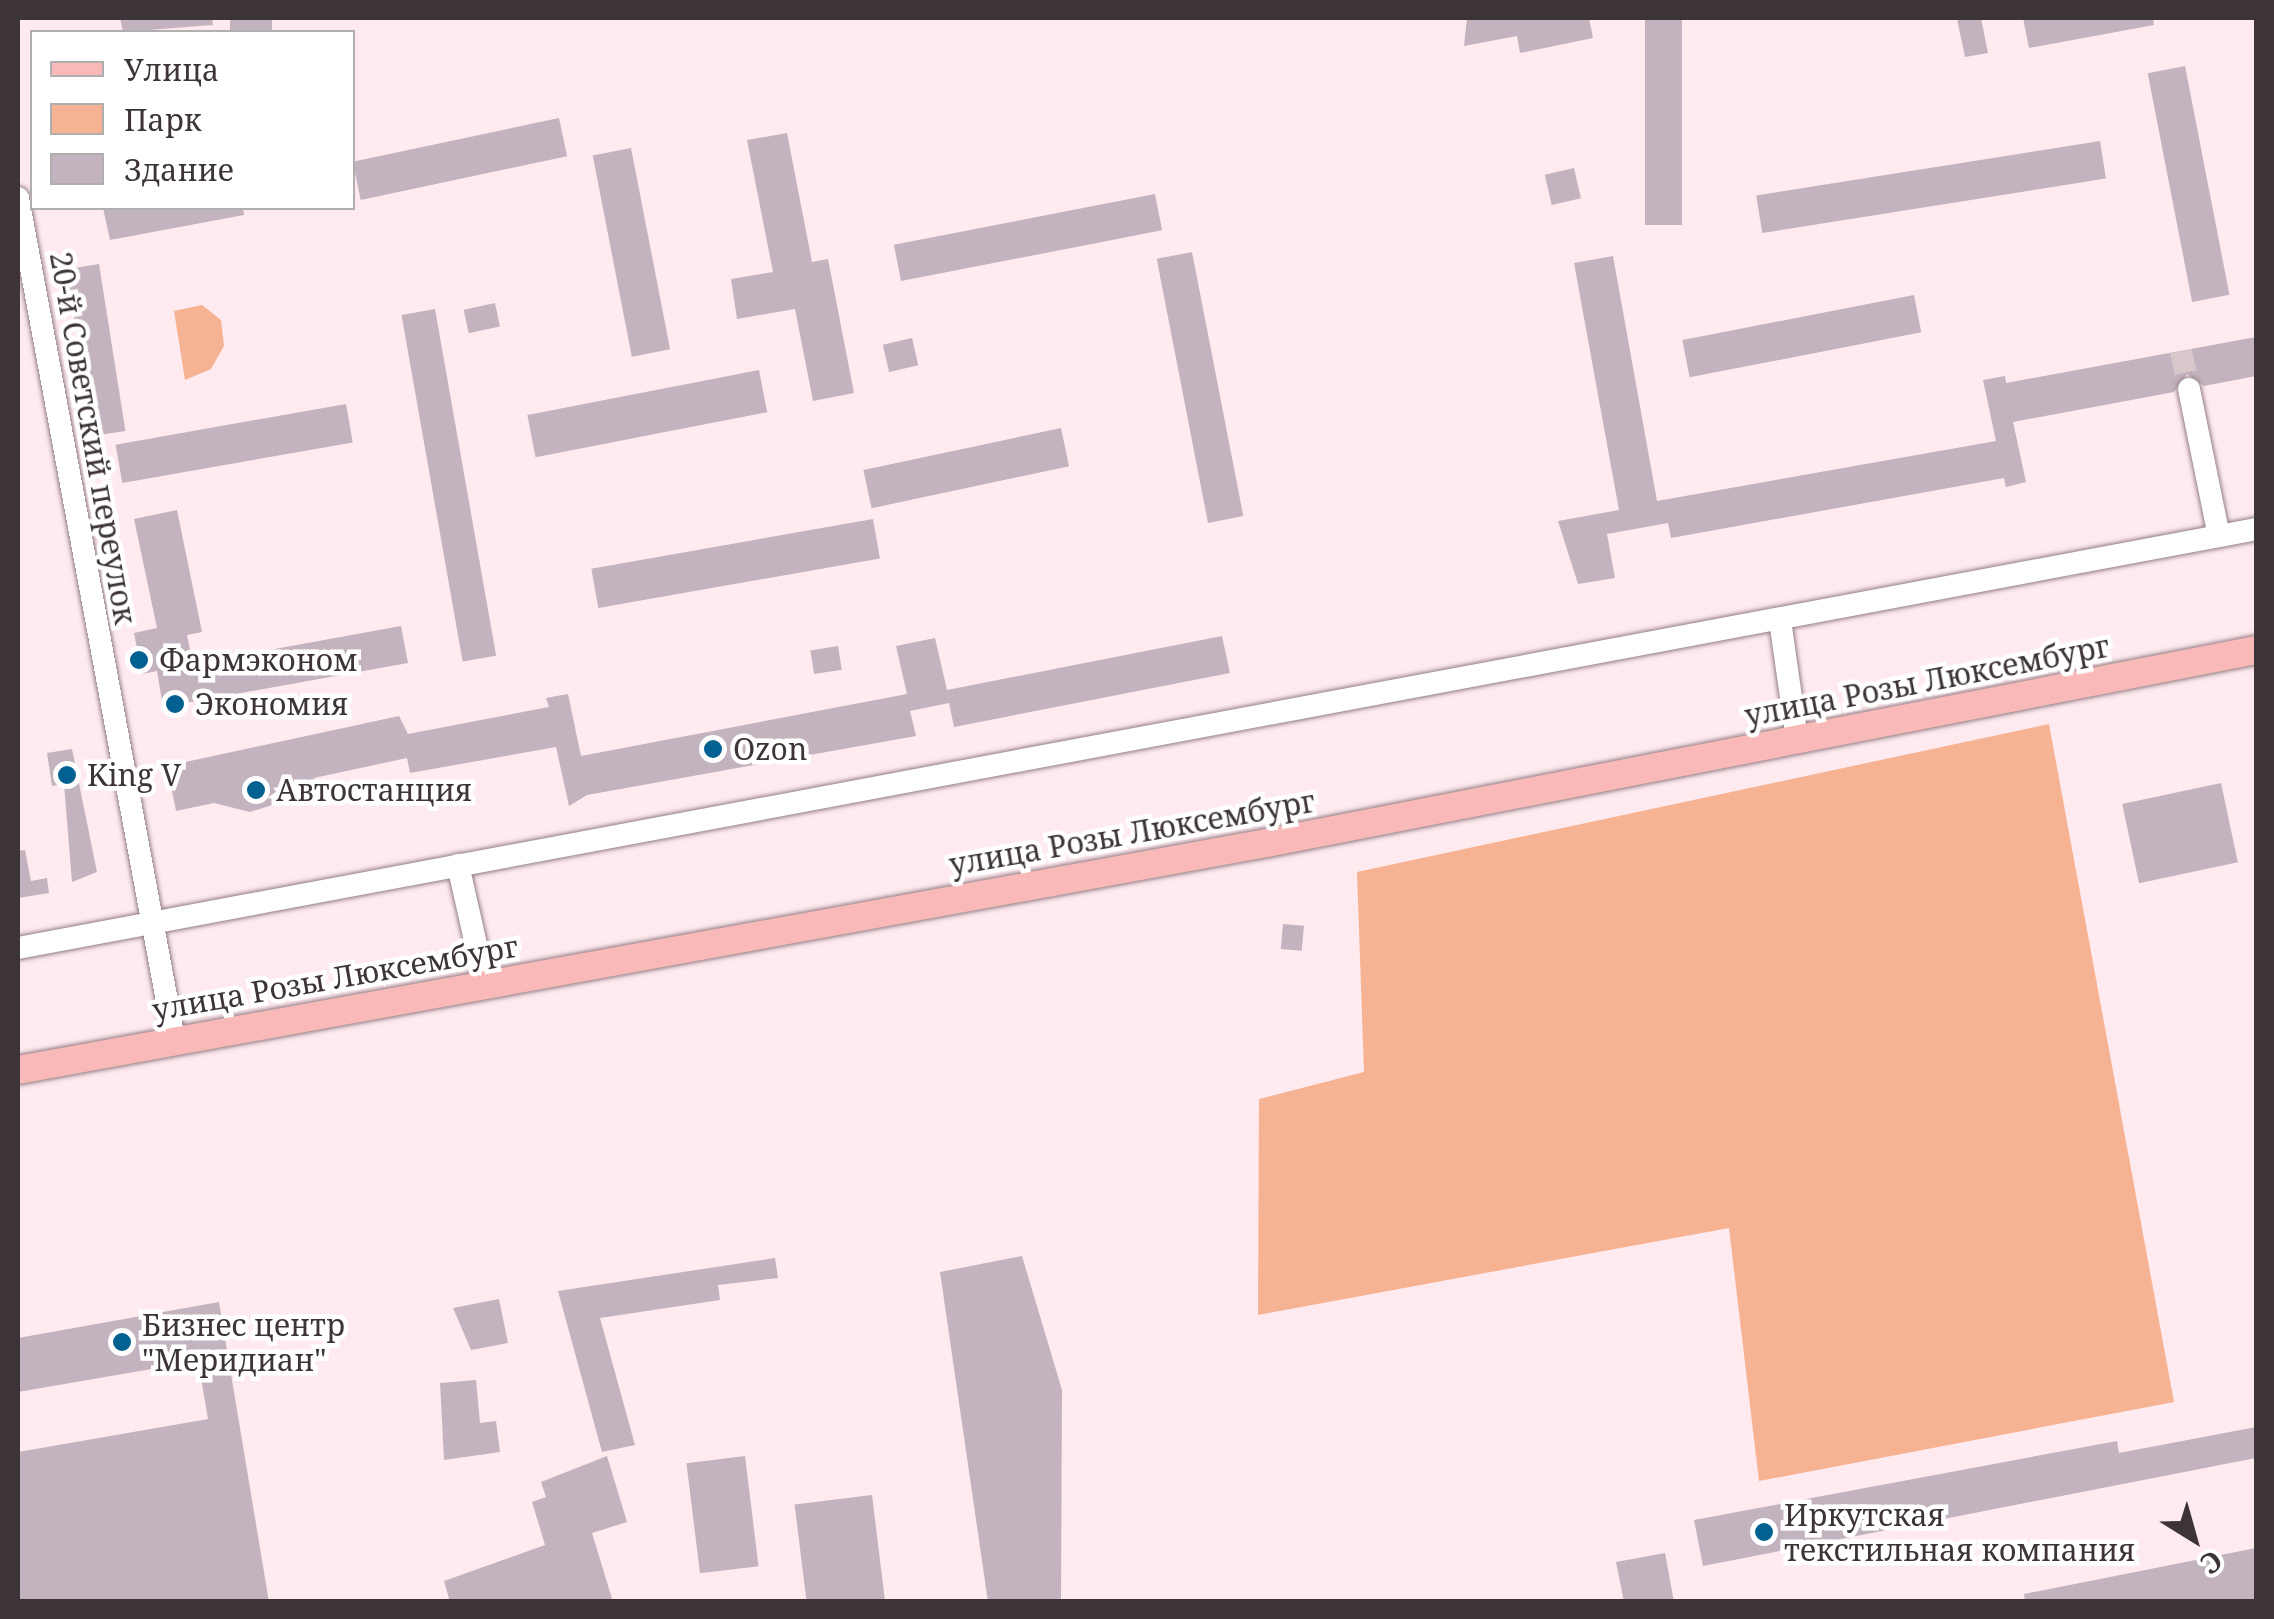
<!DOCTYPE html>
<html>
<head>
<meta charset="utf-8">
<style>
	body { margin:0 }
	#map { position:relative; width:2274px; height:1619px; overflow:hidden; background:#feeaef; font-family:"Noto Serif",serif }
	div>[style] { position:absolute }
	.green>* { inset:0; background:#f6b394 }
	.building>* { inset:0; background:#c3b3bf; transform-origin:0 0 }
	.minor-tunnel>* { height:22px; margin-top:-11px; transform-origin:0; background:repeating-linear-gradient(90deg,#d7c6ca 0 22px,transparent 0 33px) }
	.roads { filter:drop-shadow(0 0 2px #927f84) drop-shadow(0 0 2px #927f84) }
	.minor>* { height:22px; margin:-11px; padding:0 11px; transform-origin:11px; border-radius:11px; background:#fff }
	.major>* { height:28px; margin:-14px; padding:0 14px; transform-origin:14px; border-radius:14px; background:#f9b9b8 }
	.dots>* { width:28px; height:28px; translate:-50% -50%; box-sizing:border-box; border:5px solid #fff; border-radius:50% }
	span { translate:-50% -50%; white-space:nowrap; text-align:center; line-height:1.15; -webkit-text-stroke:9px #fff; paint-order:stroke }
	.street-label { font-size:30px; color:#3c3436 }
	.poi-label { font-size:30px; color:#3c3436 }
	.left { translate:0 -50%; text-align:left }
	.frame { position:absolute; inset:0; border:20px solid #3c3436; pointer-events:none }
	.legend { position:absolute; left:30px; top:30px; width:325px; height:180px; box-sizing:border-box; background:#fff; border:2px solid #b1aeaf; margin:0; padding:12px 18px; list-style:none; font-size:30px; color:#3c3436 }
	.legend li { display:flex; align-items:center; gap:20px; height:50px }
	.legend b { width:50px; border:2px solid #b1aeaf }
	.north { position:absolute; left:2144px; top:1489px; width:100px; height:100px; -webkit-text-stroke:8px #fff; paint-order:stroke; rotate:143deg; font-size:28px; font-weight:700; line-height:40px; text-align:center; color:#3c3436 }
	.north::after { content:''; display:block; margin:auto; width:35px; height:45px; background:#3c3436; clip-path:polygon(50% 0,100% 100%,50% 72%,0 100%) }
</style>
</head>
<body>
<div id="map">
	<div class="green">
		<i style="clip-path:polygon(202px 305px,221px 320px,224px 346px,211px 369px,185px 380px,174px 311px)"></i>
		<i style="clip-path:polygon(2049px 724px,2174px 1402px,1759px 1481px,1729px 1228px,1258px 1315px,1259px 1099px,1364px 1072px,1357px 872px)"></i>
	</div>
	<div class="building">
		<i style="clip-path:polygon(120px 18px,212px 18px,213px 25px,123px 32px)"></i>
		<i style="left:230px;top:18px;width:42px;height:14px"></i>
		<i style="clip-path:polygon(1467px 18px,1589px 18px,1593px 38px,1520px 53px,1517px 36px,1464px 46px)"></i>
		<i style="left:1645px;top:18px;width:37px;height:207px"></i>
		<i style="clip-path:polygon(1966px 18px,1981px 18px,1988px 53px,1965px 57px,1957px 19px)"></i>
		<i style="clip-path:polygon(2023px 18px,2153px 18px,2154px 25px,2029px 48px)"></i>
		<i style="left:2185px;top:66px;width:233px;height:38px;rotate:79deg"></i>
		<i style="left:559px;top:118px;width:39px;height:211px;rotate:78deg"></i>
		<i style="clip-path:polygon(787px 133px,812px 262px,828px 259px,854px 393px,813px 401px,795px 309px,737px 319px,731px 279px,773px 272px,747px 140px)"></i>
		<i style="left:2100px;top:141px;width:38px;height:348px;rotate:81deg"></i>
		<i style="left:631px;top:148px;width:205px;height:39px;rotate:79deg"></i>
		<i style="left:1574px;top:168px;width:31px;height:30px;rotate:77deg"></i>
		<i style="left:1155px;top:194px;width:37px;height:266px;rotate:79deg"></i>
		<i style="clip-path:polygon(103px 208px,243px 208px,244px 215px,110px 240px)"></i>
		<i style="left:1192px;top:252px;width:269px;height:36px;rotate:79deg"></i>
		<i style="clip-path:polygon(1613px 256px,1657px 501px,1996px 441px,1983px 380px,2005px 376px,2006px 383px,2256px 337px,2256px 376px,2204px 386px,2187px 374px,2174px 392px,2013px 422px,2026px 482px,2006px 487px,2004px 478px,1671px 538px,1668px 523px,1607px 534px,1615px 578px,1578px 584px,1558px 521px,1619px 510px,1574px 263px)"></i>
		<i style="left:99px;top:264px;width:169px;height:33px;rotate:81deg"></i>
		<i style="left:1914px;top:295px;width:38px;height:236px;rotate:79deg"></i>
		<i style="left:495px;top:303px;width:24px;height:32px;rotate:78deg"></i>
		<i style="left:435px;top:309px;width:352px;height:34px;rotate:80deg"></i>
		<i style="left:912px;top:338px;width:28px;height:30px;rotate:77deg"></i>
		<i style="left:759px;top:370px;width:43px;height:236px;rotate:79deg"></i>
		<i style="left:346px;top:404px;width:39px;height:234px;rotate:80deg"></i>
		<i style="left:1061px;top:428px;width:39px;height:202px;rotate:78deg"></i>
		<i style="clip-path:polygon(177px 510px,202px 632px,187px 635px,193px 664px,401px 626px,408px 663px,163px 707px,157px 671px,142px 674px,134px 633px,157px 628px,134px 519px)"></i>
		<i style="left:873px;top:519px;width:40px;height:286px;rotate:80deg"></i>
		<i style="clip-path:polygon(1222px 636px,1230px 673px,954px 727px,949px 703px,910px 711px,916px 736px,587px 795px,569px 806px,556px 747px,410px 773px,407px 758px,314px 778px,317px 791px,250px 812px,214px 803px,176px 811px,167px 766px,399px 716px,408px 734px,549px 707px,546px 698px,568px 694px,581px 756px,907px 694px,896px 646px,935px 638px,947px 690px)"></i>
		<i style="left:838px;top:646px;width:24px;height:28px;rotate:81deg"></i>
		<i style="clip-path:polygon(72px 749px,97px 872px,72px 882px,64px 784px,52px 786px,47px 753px)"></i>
		<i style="left:2221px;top:783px;width:81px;height:101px;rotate:78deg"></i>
		<i style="clip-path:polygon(25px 850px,31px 881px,47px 878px,49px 893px,18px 898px,18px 851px)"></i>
		<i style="left:1283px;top:924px;width:21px;height:25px;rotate:5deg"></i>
		<i style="clip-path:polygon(1022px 1256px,1062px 1390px,1061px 1602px,988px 1602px,940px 1272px)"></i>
		<i style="clip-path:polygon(775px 1258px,778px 1278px,718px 1285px,720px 1300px,600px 1318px,635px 1445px,602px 1452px,558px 1291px)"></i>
		<i style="clip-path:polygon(499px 1299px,508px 1343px,471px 1350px,453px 1308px)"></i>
		<i style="clip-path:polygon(219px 1302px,269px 1602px,18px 1602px,18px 1452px,208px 1419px,198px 1361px,18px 1392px,18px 1338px)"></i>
		<i style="clip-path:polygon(476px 1380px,480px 1423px,496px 1421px,500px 1452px,444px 1460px,440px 1383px)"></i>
		<i style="clip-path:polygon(2256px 1427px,2256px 1458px,1703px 1566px,1694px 1520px,2117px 1441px,2119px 1453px)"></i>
		<i style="clip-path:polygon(607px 1456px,627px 1522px,592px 1533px,613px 1602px,450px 1602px,444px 1581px,545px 1545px,532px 1502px,546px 1497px,541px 1482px)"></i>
		<i style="left:745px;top:1456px;width:111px;height:59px;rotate:83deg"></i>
		<i style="left:872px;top:1495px;width:108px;height:78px;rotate:83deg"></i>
		<i style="clip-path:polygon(2256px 1548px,2256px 1602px,2025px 1602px,2024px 1594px)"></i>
		<i style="clip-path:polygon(1665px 1553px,1674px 1602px,1624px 1602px,1616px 1562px)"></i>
	</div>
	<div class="minor-tunnel">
		<i style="left:2181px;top:351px;width:39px;rotate:78deg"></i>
	</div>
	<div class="roads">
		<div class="minor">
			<i style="left:18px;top:198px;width:855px;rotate:79.49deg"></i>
			<i style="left:2189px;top:389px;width:150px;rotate:78.5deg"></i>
			<i style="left:1780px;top:620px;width:120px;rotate:81.9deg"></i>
			<i style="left:458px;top:865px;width:122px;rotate:77.2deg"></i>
			<i style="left:18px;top:948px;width:2277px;rotate:-10.6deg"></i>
		</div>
		<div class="major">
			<i style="left:18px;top:1070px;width:1269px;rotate:-10.3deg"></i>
			<i style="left:1267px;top:843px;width:1008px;rotate:-11.04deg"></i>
		</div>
	</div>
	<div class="dots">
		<i style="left:139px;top:660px;background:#026191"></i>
		<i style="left:175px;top:704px;background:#026191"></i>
		<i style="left:713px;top:749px;background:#026191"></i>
		<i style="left:67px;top:775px;background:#026191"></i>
		<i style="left:256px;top:790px;background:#026191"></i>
		<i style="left:122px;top:1342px;background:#026191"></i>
		<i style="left:1764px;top:1532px;background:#026191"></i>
	</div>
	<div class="street-label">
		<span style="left:93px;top:438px;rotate:80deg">20-й Советский переулок</span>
		<span style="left:1927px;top:681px;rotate:-11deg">улица Розы Люксембург</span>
		<span style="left:1132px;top:833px;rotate:-10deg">улица Розы Люксембург</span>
		<span style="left:335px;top:978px;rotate:-10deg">улица Розы Люксембург</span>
	</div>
	<div class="poi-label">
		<span class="left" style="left:159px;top:660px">Фармэконом</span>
		<span class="left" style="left:195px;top:704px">Экономия</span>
		<span class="left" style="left:733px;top:749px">Ozon</span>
		<span class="left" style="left:87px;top:775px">King V</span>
		<span class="left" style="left:276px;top:790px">Автостанция</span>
		<span class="left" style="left:142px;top:1342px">Бизнес центр<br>"Меридиан"</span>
		<span class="left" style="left:1784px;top:1532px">Иркутская<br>текстильная компания</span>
	</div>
	<div class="frame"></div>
	<ul class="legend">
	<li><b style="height:12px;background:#f9b9b8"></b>Улица</li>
	<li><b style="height:28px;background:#f6b394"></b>Парк</li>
	<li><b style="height:28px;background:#c3b3bf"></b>Здание</li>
	</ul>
	<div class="north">С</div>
</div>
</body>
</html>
